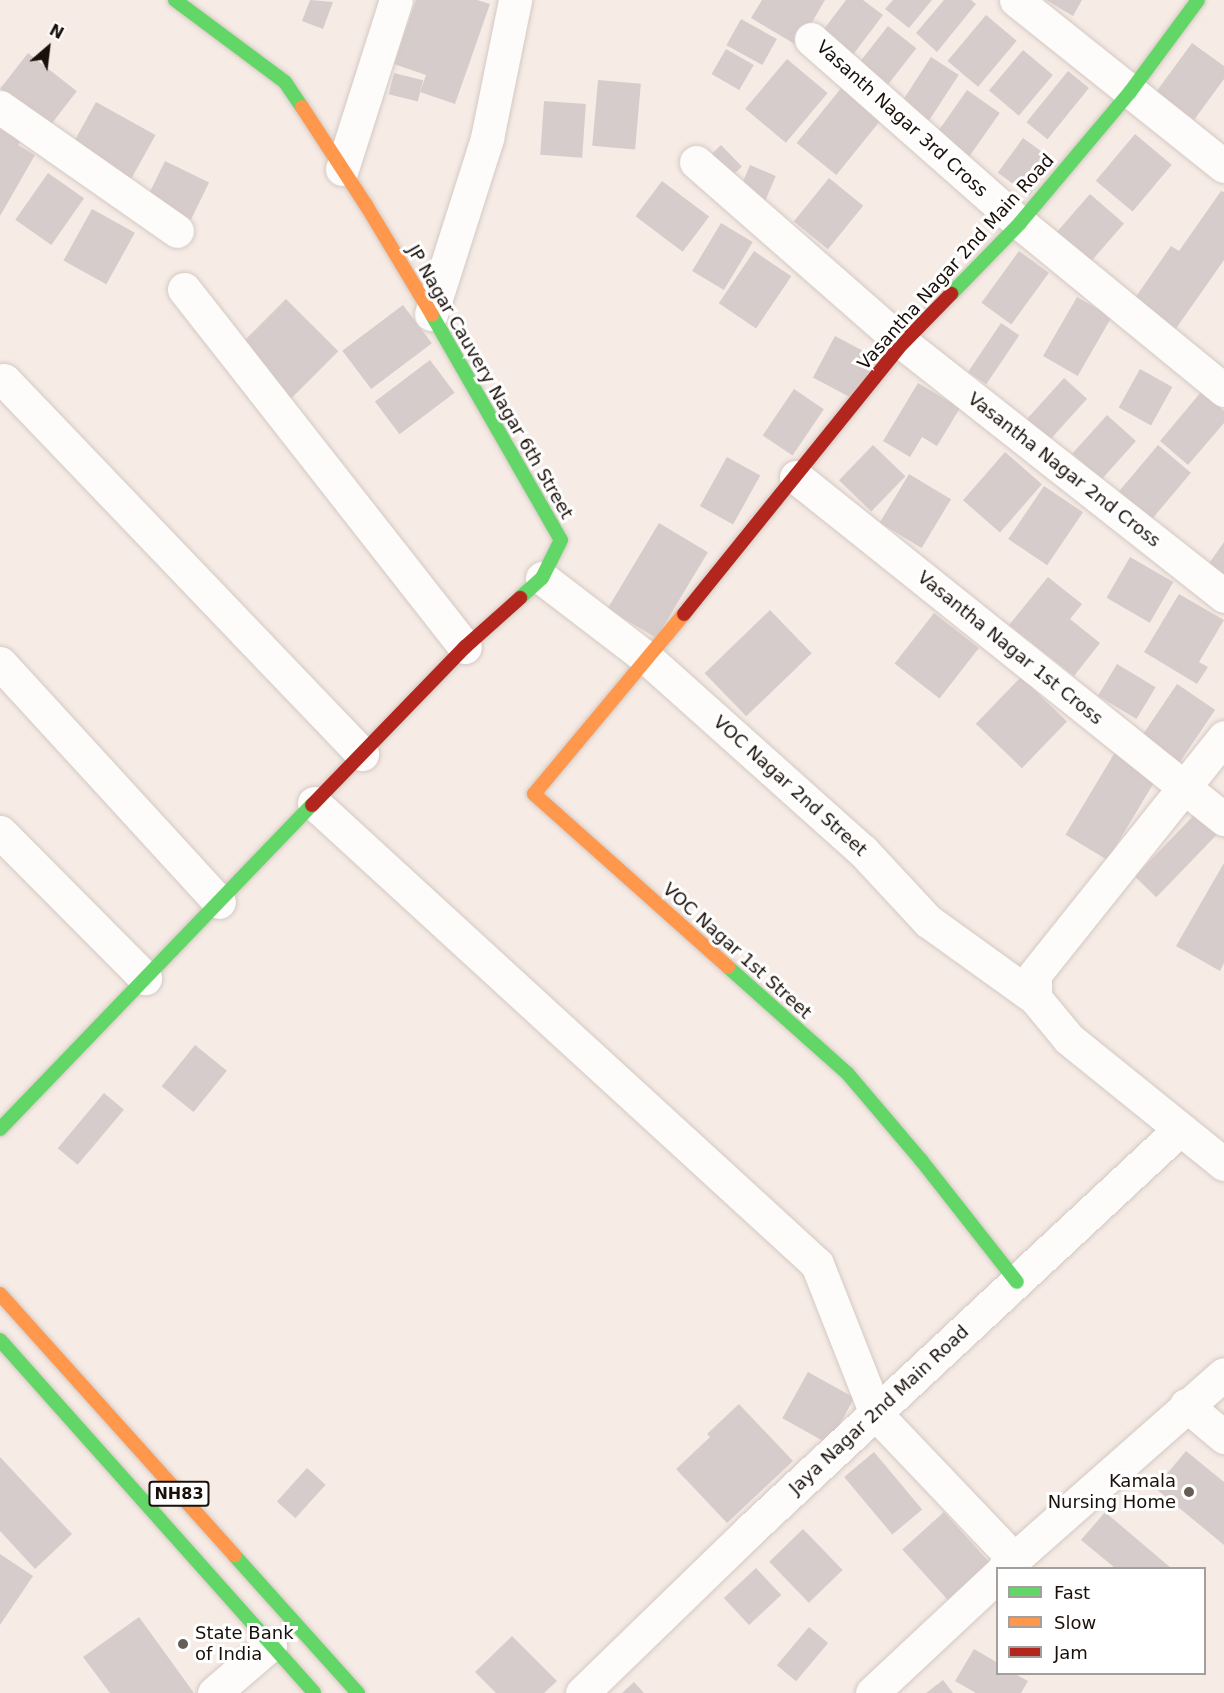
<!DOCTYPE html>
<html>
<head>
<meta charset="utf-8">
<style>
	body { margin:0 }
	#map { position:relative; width:1224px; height:1693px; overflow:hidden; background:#f6ebe5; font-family:"DejaVu Sans",sans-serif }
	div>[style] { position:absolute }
	.building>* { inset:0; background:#d7cccc; transform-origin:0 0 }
	.roads { filter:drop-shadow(0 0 2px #d3c9c3) drop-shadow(0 0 2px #d3c9c3) }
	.street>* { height:33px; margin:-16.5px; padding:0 16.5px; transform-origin:16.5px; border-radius:16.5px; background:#fefcfb }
	.fast>* { height:14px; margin:-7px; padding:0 7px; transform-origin:7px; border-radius:7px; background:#63d668 }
	.slow>* { height:14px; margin:-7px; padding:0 7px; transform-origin:7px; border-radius:7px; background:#ff974d }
	.jam>* { height:14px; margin:-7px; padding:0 7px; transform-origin:7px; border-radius:7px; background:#b3261e }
	.dots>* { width:16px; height:16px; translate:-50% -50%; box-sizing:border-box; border:3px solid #fff; border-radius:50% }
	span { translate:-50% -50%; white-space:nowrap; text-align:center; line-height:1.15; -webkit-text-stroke:6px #fff; paint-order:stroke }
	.shield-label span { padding:2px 4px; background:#fff; border:2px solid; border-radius:4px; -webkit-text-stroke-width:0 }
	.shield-label { font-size:16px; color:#1a100a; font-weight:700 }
	.street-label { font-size:18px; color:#1a100a }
	.poi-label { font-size:18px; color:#1a100a }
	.right { translate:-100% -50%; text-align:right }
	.left { translate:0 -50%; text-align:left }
	.legend { position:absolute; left:996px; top:1567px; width:210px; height:108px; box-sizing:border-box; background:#fff; border:2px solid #a39f9d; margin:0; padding:8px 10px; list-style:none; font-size:18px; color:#1a100a }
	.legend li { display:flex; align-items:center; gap:12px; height:30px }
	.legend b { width:30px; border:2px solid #a39f9d }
	.north { position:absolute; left:18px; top:18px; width:60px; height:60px; -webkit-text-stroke:4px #fff; paint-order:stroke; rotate:28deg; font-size:16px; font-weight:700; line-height:24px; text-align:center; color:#1a100a }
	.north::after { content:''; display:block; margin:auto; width:21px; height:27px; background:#1a100a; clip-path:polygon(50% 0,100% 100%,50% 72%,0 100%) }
</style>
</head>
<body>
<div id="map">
	<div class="building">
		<i style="clip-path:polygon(310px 0,333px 2px,323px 29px,302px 21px)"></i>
		<i style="clip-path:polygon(416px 0,477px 0,490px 4px,455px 104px,420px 92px,426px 75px,394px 64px)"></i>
		<i style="clip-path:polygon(762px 0,825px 0,798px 46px,751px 18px)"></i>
		<i style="clip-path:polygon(846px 0,863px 0,883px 15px,849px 60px,818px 37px)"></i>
		<i style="clip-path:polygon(893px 0,932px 0,909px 28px,885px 9px)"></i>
		<i style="clip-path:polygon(944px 0,971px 0,976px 4px,937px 52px,916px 33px)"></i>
		<i style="clip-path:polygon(1046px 0,1082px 0,1073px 16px)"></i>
		<i style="left:986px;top:15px;width:40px;height:60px;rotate:40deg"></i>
		<i style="left:741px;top:19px;width:41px;height:30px;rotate:29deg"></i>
		<i style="left:888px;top:26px;width:36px;height:48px;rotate:38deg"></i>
		<i style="clip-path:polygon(1192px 43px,1224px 66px,1224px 79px,1194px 120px,1156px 92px)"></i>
		<i style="left:726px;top:49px;width:32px;height:29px;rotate:30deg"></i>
		<i style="left:1023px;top:50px;width:39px;height:53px;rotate:40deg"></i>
		<i style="left:28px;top:53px;width:62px;height:45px;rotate:38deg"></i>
		<i style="left:931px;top:57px;width:33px;height:55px;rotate:33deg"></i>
		<i style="left:787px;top:59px;width:53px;height:65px;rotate:40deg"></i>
		<i style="left:1068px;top:71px;width:27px;height:66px;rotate:39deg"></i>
		<i style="left:394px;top:73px;width:30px;height:22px;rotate:14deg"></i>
		<i style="left:598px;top:80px;width:43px;height:66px;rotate:5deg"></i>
		<i style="left:842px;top:87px;width:51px;height:72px;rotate:39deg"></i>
		<i style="left:967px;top:90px;width:40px;height:53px;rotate:35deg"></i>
		<i style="left:544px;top:101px;width:42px;height:54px;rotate:4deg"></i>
		<i style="left:96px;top:102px;width:68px;height:50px;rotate:29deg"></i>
		<i style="clip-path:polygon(0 129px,21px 141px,18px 145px,35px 155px,0 216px)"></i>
		<i style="left:1135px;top:134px;width:48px;height:61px;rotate:40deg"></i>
		<i style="left:1023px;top:138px;width:39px;height:43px;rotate:36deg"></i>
		<i style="left:721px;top:145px;width:30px;height:22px;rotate:46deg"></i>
		<i style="left:165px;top:161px;width:49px;height:45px;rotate:26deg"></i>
		<i style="left:750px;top:165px;width:28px;height:28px;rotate:23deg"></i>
		<i style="left:48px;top:173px;width:44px;height:57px;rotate:35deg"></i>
		<i style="left:829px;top:178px;width:44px;height:56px;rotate:39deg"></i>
		<i style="left:662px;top:181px;width:59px;height:44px;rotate:37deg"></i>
		<i style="clip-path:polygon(1221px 191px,1224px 192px,1224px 260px,1175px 330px,1133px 301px,1171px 246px,1179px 251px)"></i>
		<i style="left:1090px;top:194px;width:45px;height:58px;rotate:41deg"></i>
		<i style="left:92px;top:209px;width:49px;height:59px;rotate:29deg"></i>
		<i style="left:721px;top:223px;width:37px;height:56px;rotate:31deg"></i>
		<i style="left:754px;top:251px;width:45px;height:63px;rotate:34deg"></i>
		<i style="left:1019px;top:251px;width:37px;height:64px;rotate:36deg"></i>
		<i style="left:1077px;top:297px;width:40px;height:68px;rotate:30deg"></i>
		<i style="left:286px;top:299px;width:74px;height:72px;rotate:45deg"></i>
		<i style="left:403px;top:305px;width:48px;height:76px;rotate:53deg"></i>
		<i style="left:1001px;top:323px;width:22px;height:59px;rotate:34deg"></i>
		<i style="left:835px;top:336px;width:47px;height:47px;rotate:28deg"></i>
		<i style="left:430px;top:360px;width:41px;height:69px;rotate:53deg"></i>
		<i style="left:1140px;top:369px;width:37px;height:44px;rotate:29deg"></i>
		<i style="left:1064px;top:378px;width:31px;height:57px;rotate:42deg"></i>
		<i style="clip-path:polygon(918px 383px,960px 408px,937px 446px,922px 437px,910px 457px,883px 441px)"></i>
		<i style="left:794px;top:389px;width:36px;height:56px;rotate:34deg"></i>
		<i style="clip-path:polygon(1201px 392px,1224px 411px,1224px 423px,1188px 465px,1160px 441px)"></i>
		<i style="left:1107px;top:415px;width:39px;height:52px;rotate:42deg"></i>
		<i style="left:873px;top:445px;width:45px;height:49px;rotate:44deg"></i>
		<i style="left:1158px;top:445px;width:43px;height:68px;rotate:40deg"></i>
		<i style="left:1005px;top:452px;width:49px;height:64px;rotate:41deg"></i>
		<i style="left:727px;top:457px;width:38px;height:56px;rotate:29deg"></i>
		<i style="left:909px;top:474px;width:49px;height:57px;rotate:31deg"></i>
		<i style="left:1044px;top:486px;width:47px;height:64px;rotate:34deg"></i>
		<i style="left:659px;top:523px;width:57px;height:100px;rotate:31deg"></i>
		<i style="clip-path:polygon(1224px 542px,1224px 576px,1208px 565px)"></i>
		<i style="left:1130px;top:557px;width:50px;height:47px;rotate:30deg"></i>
		<i style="clip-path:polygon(1048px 577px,1082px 604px,1070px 619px,1100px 643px,1074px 676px,1009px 625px)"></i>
		<i style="clip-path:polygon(1179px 594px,1224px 620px,1199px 662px,1208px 667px,1197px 684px,1144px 652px)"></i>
		<i style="left:770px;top:610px;width:60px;height:91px;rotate:46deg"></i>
		<i style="left:934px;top:613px;width:57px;height:64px;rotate:38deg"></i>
		<i style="left:1117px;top:664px;width:45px;height:37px;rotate:31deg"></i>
		<i style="left:1021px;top:677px;width:64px;height:65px;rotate:44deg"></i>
		<i style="left:1177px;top:684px;width:46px;height:64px;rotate:34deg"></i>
		<i style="left:1117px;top:749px;width:49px;height:100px;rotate:31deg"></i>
		<i style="left:1198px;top:811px;width:30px;height:91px;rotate:44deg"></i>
		<i style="clip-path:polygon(1224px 863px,1224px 963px,1220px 971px,1176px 946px)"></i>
		<i style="left:195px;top:1045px;width:41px;height:53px;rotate:39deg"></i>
		<i style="left:104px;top:1093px;width:26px;height:72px;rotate:40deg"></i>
		<i style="left:808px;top:1372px;width:53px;height:53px;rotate:29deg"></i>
		<i style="clip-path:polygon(739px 1404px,793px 1461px,727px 1523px,676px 1469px,710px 1437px,707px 1434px)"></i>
		<i style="clip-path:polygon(1186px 1451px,1224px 1482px,1224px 1545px,1155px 1488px)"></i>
		<i style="left:874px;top:1452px;width:75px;height:39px;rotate:50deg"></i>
		<i style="clip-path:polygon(0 1457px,72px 1534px,35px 1569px,0 1531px)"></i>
		<i style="left:307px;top:1468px;width:25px;height:45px;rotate:42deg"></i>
		<i style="left:944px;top:1512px;width:71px;height:56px;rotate:48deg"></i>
		<i style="clip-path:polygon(1105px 1512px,1171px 1568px,1115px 1568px,1081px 1540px)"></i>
		<i style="left:803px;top:1529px;width:57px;height:47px;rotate:46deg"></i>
		<i style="clip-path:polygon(0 1554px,33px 1576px,0 1625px)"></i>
		<i style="left:756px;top:1568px;width:37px;height:44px;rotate:47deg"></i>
		<i style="clip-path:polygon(139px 1617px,194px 1693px,110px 1693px,83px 1657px)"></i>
		<i style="left:809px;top:1627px;width:25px;height:50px;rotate:40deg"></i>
		<i style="clip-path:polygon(512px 1636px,557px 1681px,544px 1693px,496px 1693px,475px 1672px)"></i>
		<i style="clip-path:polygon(974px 1649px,998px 1663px,998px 1674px,1015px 1674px,1028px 1681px,1021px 1693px,976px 1693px,955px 1681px)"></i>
		<i style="clip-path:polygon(943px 1680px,953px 1693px,926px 1693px)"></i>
		<i style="clip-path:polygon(634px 1682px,644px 1693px,622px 1693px)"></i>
	</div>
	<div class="roads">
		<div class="street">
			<i style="left:1016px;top:0;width:266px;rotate:38.6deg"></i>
			<i style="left:811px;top:39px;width:278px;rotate:41.4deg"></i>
			<i style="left:1020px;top:223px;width:264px;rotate:39.3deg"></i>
			<i style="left:0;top:107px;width:216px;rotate:35deg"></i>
			<i style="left:696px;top:162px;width:275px;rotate:41.2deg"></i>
			<i style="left:903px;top:343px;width:409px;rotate:38.2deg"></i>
			<i style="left:342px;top:169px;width:177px;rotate:-72.3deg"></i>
			<i style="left:184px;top:289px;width:455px;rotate:51.9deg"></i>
			<i style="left:431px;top:314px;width:185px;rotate:-72.3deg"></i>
			<i style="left:487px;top:138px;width:141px;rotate:-78.5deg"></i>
			<i style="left:4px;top:380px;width:518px;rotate:46.25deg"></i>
			<i style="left:796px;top:477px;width:548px;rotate:38.63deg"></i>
			<i style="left:542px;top:578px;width:133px;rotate:37.4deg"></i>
			<i style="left:648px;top:659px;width:288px;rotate:41.8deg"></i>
			<i style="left:863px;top:851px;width:96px;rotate:47.1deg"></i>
			<i style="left:928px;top:921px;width:132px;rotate:35.7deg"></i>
			<i style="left:1035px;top:998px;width:53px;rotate:50.3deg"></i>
			<i style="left:1069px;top:1039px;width:199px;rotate:38.9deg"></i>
			<i style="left:0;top:663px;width:324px;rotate:47.5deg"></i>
			<i style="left:314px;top:803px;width:682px;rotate:42.51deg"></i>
			<i style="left:817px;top:1264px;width:161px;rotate:68.5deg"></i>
			<i style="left:876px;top:1414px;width:200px;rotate:46.4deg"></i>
			<i style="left:0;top:832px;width:206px;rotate:45.2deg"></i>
			<i style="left:1035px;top:998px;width:24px;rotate:-90deg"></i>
			<i style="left:1035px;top:974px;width:303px;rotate:-51.4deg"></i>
			<i style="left:1186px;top:1405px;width:50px;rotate:40.1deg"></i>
			<i style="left:1004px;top:1568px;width:293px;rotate:-41.4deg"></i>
			<i style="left:214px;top:1693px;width:74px;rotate:-40.6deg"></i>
			<i style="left:582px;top:1693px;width:234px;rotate:-44.1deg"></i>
			<i style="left:750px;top:1530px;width:587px;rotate:-43deg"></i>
			<i style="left:872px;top:1693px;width:173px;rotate:-43.1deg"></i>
		</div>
		<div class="fast">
			<i style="left:175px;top:0;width:137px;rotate:36.7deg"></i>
			<i style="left:285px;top:82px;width:30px;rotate:56deg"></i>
			<i style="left:951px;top:294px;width:99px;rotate:-45.8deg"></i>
			<i style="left:1020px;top:223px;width:171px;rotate:-50deg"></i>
			<i style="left:1130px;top:92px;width:114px;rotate:-53.5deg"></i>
			<i style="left:432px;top:315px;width:259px;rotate:60.2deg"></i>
			<i style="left:561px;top:540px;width:42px;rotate:116.6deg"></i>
			<i style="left:542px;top:578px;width:30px;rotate:138deg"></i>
			<i style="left:728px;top:967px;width:161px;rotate:41.7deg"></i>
			<i style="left:848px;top:1074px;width:113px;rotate:49.7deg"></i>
			<i style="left:921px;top:1160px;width:155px;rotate:51.8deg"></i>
			<i style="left:0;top:1129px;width:450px;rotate:-46.1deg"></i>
			<i style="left:0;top:1340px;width:472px;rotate:48.3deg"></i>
			<i style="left:234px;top:1555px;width:186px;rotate:48.1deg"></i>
		</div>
		<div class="slow">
			<i style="left:302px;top:107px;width:117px;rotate:56.9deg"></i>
			<i style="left:366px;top:205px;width:128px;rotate:59deg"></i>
			<i style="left:684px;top:614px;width:234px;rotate:129.8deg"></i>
			<i style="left:534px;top:794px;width:260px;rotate:41.7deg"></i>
			<i style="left:0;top:1294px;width:351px;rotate:48.1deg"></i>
		</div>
		<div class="jam">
			<i style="left:684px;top:614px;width:348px;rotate:-51.1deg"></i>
			<i style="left:903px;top:343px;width:69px;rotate:-45.6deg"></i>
			<i style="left:312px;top:805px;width:220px;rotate:-45.9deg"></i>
			<i style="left:465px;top:647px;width:74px;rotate:-41.7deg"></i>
		</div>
	</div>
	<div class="dots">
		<i style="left:1189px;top:1492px;background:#675d57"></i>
		<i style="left:183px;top:1644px;background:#675d57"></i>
	</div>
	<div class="shield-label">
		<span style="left:179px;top:1494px">NH83</span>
	</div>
	<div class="street-label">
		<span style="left:902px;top:119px;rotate:42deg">Vasanth Nagar 3rd Cross</span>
		<span style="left:956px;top:262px;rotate:-48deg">Vasantha Nagar 2nd Main Road</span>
		<span style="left:490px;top:382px;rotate:60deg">JP Nagar Cauvery Nagar 6th Street</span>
		<span style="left:1064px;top:470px;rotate:38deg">Vasantha Nagar 2nd Cross</span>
		<span style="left:1010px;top:648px;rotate:39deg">Vasantha Nagar 1st Cross</span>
		<span style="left:790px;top:786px;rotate:42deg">VOC Nagar 2nd Street</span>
		<span style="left:737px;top:951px;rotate:42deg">VOC Nagar 1st Street</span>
		<span style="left:879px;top:1410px;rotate:-43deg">Jaya Nagar 2nd Main Road</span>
	</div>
	<div class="poi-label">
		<span class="right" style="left:1176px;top:1492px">Kamala<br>Nursing Home</span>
		<span class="left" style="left:195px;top:1644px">State Bank<br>of India</span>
	</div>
	<ul class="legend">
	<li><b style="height:8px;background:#63d668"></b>Fast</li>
	<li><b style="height:8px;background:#ff974d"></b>Slow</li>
	<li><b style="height:8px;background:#b3261e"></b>Jam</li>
	</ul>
	<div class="north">N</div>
</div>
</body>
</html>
